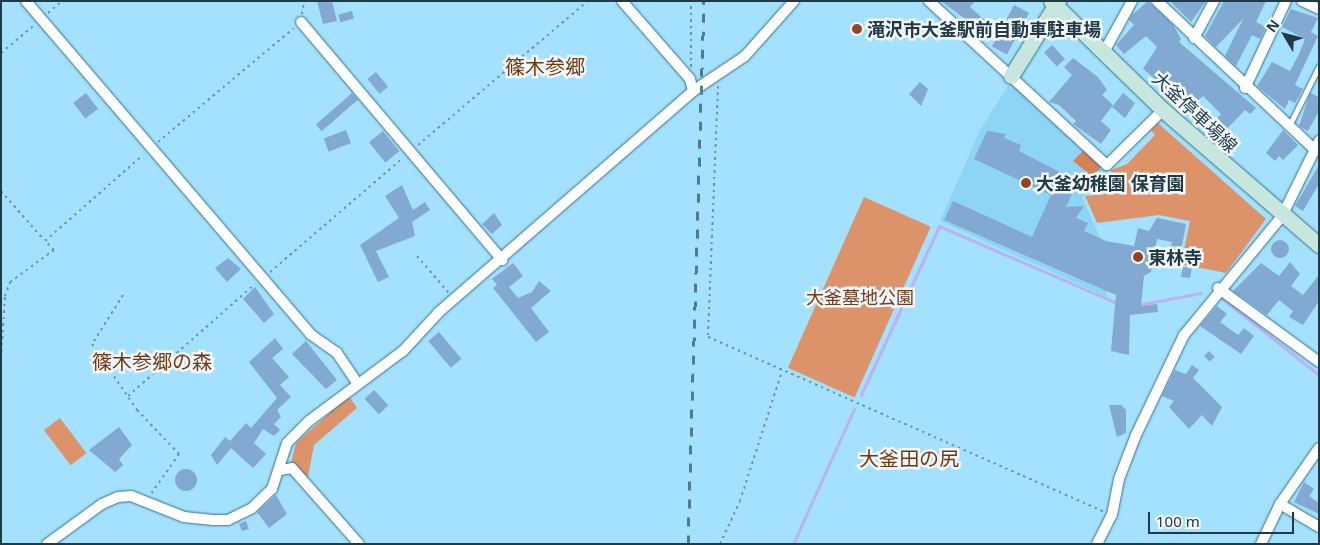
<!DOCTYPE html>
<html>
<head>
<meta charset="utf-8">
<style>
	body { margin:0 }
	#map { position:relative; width:1320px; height:545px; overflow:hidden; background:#a3e1fe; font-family:"Noto Sans","Noto Sans JP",sans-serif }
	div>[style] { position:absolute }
	.built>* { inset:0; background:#8ed4f4 }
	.green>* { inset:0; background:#dd936a; transform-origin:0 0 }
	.forest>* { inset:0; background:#d58355 }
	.stream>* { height:3px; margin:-1.5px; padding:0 1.5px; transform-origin:1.5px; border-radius:1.5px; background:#bab2f5 }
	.building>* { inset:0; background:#81a9d2; transform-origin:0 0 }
	.round { border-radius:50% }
	.path>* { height:2px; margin-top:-1px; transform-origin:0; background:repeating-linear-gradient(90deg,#6895aa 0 2.5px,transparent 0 6.5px) }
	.roads { filter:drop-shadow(0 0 1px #35718b) drop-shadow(0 0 1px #35718b) }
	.lane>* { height:5px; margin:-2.5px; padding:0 2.5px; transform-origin:2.5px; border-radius:2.5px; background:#fff }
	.street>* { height:10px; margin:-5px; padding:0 5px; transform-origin:5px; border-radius:5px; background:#fff }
	.secondary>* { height:15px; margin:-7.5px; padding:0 7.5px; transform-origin:7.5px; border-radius:7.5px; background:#c7e6dd }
	.rail>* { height:3px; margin-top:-1.5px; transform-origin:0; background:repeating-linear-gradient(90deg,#52798c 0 9px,transparent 0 18px) }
	.dots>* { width:14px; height:14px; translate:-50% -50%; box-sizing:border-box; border:2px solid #f3f8fc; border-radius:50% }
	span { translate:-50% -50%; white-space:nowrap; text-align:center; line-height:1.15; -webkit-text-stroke:5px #f3f8fc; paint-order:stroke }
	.poi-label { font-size:18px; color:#213a46; font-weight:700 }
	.left { translate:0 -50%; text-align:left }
	.street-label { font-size:18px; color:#213a46 }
	.park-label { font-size:18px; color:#713b1a }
	.quarter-label { font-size:20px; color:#74370d }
	.frame { position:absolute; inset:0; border:2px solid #213a46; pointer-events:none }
	.north { position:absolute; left:1260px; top:10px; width:50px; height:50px; -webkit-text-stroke:4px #f3f8fc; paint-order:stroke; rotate:307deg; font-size:14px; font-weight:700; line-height:20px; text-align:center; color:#213a46 }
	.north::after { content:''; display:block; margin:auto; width:18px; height:22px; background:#213a46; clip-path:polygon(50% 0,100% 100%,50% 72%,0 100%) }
	.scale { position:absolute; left:1148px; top:512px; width:146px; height:22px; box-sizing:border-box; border:2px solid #213a46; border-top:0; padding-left:6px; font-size:15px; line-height:18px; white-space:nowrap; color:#213a46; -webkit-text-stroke:4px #f3f8fc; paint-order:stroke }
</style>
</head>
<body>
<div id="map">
	<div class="built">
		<i style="clip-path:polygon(1012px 80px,1109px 170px,1082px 197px,1103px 244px,1107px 297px,940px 221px,981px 128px)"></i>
	</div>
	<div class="green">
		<i style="clip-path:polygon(1158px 123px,1266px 219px,1226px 273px,1181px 264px,1190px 221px,1159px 215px,1097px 223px,1085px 196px,1112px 193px,1111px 170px,1127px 164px,1155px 135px,1151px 130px)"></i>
		<i style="left:864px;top:197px;width:73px;height:187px;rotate:24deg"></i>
		<i style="clip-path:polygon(349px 396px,357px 408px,314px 445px,308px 477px,291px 463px,296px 443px)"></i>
		<i style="left:60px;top:418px;width:44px;height:20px;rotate:53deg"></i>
	</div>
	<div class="forest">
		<i style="clip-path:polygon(1085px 149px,1103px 166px,1092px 176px,1073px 161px)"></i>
	</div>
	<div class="stream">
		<i style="left:1219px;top:296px;width:127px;rotate:38.3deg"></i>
		<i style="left:1137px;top:305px;width:65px;rotate:-10.6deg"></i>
		<i style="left:861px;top:395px;width:186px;rotate:-65.2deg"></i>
		<i style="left:939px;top:226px;width:196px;rotate:23.4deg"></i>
		<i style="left:793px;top:544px;width:148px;rotate:-65.7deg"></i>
	</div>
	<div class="building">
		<i style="clip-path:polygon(317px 1px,332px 1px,337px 21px,323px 24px)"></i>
		<i style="clip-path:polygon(941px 1px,975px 1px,970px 7px,988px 23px,981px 31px)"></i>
		<i style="clip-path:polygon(1148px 1px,1173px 25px,1181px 39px,1179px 42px,1256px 108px,1250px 114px,1245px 110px,1220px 136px,1209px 127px,1221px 114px,1203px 96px,1190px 108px,1143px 69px,1157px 47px,1146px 36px,1124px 54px,1116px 45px,1134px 25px,1129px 20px,1132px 15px)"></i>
		<i style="clip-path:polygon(1170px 1px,1206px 1px,1191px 22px)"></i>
		<i style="clip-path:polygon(1224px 1px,1266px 1px,1256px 22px,1266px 27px,1260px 39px,1252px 35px,1236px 66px,1225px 56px,1243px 19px,1216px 47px,1205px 36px)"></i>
		<i style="left:1014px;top:5px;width:17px;height:47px;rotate:28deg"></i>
		<i style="clip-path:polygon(1291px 9px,1318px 18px,1311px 32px,1318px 36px,1295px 85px,1303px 89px,1295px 103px,1289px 100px,1285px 109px,1257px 86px,1272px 62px,1290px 71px,1299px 54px,1305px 39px,1282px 27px)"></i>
		<i style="left:352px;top:11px;width:8px;height:14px;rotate:76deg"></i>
		<i style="left:1052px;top:45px;width:19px;height:11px;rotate:47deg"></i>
		<i style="clip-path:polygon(1073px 58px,1098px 77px,1107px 90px,1102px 95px,1113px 105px,1101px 121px,1111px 130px,1101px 144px,1073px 124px,1076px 121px,1059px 105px,1049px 102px,1072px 75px,1064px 67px)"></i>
		<i style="left:376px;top:72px;width:19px;height:11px;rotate:51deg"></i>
		<i style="clip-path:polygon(920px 82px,928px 89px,921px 106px,909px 94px)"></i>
		<i style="left:86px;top:93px;width:20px;height:16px;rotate:53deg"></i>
		<i style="left:352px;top:93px;width:9px;height:48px;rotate:49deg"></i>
		<i style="clip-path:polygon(1123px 93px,1135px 103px,1125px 118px,1112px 107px)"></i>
		<i style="clip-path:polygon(1310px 93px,1319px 97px,1319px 111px,1308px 131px,1299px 126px)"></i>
		<i style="left:346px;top:130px;width:14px;height:24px;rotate:69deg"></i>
		<i style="clip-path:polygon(1283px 130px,1298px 145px,1283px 160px,1279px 156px,1275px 161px,1266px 153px)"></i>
		<i style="left:383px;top:131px;width:26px;height:18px;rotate:51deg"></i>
		<i style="clip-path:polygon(987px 131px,1006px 134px,1004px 138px,1021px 145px,1019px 151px,1073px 179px,1070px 185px,1075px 187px,1066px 207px,1084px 206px,1076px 218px,1088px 223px,1084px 231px,1106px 241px,1134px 246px,1138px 228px,1149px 231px,1157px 218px,1186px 224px,1179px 262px,1168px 260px,1172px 242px,1157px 239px,1151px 272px,1144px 276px,1141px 306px,1157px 304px,1158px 312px,1130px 315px,1129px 355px,1111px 351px,1116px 295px,944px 220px,953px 201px,1032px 237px,1051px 195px,974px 159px)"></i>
		<i style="clip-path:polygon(1319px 165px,1319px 184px,1303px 211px,1295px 206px)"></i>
		<i style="clip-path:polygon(402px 185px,413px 210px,425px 202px,430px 210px,412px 222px,415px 236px,376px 251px,389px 277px,378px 282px,360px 245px,399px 218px,385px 196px)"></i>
		<i style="clip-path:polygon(494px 213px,502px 225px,492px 234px,482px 224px)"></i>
		<i class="round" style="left:1271px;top:240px;width:18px;height:18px"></i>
		<i style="clip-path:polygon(228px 258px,241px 269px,227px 282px,215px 268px)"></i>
		<i style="clip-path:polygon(1290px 262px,1300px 274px,1291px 286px,1303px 295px,1319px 275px,1319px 301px,1303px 325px,1289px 317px,1293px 311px,1279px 300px,1267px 315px,1233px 291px,1261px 263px,1279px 276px)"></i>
		<i style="clip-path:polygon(513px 263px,523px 276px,509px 287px,518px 298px,532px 292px,539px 281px,551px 291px,531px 308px,549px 332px,536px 342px,493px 288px,497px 285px,492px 279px)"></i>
		<i style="clip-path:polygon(1183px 267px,1192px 268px,1190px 278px,1181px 277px)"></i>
		<i style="clip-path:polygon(255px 287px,274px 314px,264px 323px,243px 299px)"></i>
		<i style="clip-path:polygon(1217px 306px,1227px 314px,1220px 322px,1238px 335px,1244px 328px,1254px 336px,1241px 354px,1200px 326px)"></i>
		<i style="left:439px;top:332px;width:35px;height:14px;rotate:50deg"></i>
		<i style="clip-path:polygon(275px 338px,283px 349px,272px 358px,289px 377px,280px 385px,291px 397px,277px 410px,281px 417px,274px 424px,280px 430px,274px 436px,263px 429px,254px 443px,266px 454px,253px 468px,231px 448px,217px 465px,211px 455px,225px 437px,230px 441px,246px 423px,251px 428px,277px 398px,249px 362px)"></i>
		<i style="clip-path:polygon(306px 341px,337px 380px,326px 389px,292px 354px)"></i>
		<i style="left:1209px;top:351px;width:8px;height:7px;rotate:45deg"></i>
		<i style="clip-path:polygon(1192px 365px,1199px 370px,1193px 378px,1222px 407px,1212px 426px,1202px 415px,1189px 429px,1169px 407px,1174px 401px,1162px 396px,1175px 370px,1186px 374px)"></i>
		<i style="left:374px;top:390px;width:21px;height:13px;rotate:47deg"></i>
		<i style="clip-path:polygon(1109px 405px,1121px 405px,1126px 410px,1126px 433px,1117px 437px)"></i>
		<i style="clip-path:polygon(119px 427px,132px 445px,119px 459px,123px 465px,115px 472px,89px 450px)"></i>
		<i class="round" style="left:175px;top:469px;width:22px;height:22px"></i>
		<i style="clip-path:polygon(1304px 482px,1314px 489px,1309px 496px,1319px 503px,1319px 514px,1294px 502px)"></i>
		<i style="clip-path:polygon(276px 495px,287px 514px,269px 528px,257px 512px)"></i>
		<i style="clip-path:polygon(246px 521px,249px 529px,242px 531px,239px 524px)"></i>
	</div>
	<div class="path">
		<i style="left:48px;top:13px;width:18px;rotate:-41deg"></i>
		<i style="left:302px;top:14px;width:13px;rotate:-81deg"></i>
		<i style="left:1px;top:53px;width:42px;rotate:-40.2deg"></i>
		<i style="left:691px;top:67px;width:66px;rotate:-90deg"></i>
		<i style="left:718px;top:86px;width:251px;rotate:92.3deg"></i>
		<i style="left:708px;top:337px;width:432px;rotate:23.8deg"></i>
		<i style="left:158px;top:142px;width:177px;rotate:-40deg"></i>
		<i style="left:418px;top:145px;width:223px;rotate:-40.3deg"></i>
		<i style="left:1px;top:191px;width:65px;rotate:48.7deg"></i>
		<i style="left:417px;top:256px;width:48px;rotate:49.3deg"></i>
		<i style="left:270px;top:272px;width:175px;rotate:-40.6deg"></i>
		<i style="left:123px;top:295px;width:58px;rotate:122.3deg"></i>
		<i style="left:92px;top:344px;width:80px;rotate:55.7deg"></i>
		<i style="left:137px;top:410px;width:61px;rotate:46.3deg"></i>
		<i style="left:179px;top:454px;width:49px;rotate:125deg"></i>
		<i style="left:1px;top:358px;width:62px;rotate:-86.3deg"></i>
		<i style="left:5px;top:296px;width:15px;rotate:-70deg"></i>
		<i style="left:10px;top:282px;width:54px;rotate:-36deg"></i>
		<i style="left:54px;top:250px;width:13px;rotate:-135deg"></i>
		<i style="left:45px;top:241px;width:130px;rotate:-41.3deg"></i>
		<i style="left:128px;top:396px;width:169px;rotate:-41.4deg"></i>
		<i style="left:720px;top:544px;width:47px;rotate:-65.1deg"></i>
		<i style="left:740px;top:501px;width:137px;rotate:-72.1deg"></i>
	</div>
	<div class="roads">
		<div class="lane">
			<i style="left:1289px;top:126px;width:67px;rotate:-63.4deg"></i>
		</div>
		<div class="street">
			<i style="left:26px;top:1px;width:438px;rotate:49.5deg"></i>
			<i style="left:310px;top:334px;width:33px;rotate:35deg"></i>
			<i style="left:337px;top:353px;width:36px;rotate:56deg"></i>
			<i style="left:622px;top:1px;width:103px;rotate:48.9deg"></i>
			<i style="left:690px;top:79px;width:12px;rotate:76deg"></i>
			<i style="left:929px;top:1px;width:242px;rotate:42.7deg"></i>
			<i style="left:1107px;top:165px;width:78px;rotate:-44.5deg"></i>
			<i style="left:1157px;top:1px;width:217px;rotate:43.3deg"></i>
			<i style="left:1302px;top:1px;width:19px;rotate:25deg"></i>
			<i style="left:301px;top:22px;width:312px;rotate:49.8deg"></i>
			<i style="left:1194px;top:38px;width:42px;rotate:-61.6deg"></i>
			<i style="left:1104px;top:52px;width:58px;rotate:-61.2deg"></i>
			<i style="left:1245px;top:88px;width:96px;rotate:-64.8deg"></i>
			<i style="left:1218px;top:288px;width:125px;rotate:36.2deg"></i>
			<i style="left:280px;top:470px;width:12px;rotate:-9deg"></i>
			<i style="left:292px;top:468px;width:101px;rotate:48.6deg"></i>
			<i style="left:1280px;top:504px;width:45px;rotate:30.5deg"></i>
			<i style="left:47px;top:544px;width:68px;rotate:-36deg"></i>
			<i style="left:102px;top:504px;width:17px;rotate:-24deg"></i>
			<i style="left:118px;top:497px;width:13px;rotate:-4deg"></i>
			<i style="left:131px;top:496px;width:57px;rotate:21.6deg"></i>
			<i style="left:184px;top:517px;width:29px;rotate:6deg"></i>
			<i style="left:213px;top:520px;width:15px"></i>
			<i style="left:228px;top:520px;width:25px;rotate:-26deg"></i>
			<i style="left:251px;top:509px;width:29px;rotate:-44deg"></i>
			<i style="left:272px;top:489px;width:48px;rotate:-71.9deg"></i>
			<i style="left:287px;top:443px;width:31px;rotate:-45deg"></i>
			<i style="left:309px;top:421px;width:117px;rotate:-36.7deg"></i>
			<i style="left:403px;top:351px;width:53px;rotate:-47.3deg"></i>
			<i style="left:439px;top:312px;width:337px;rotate:-41deg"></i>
			<i style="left:693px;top:91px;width:63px;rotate:-33.9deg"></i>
			<i style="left:745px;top:56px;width:74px;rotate:-48.3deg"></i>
			<i style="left:1097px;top:544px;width:33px;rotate:-63deg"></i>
			<i style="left:1112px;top:515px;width:37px;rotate:-79deg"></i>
			<i style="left:1119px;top:479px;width:47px;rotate:-68.9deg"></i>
			<i style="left:1136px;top:435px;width:111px;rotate:-64.4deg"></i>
			<i style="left:1184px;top:335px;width:154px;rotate:-50.5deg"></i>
			<i style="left:1282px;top:216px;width:84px;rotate:-63.7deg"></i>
			<i style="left:1261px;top:544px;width:44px;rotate:-64.6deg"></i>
			<i style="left:1280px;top:504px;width:68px;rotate:-55.1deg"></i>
		</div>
		<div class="secondary">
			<i style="left:1051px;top:1px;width:156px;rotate:44.2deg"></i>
			<i style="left:1163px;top:110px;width:206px;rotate:40.9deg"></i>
			<i style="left:1011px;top:76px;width:89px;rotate:-57.9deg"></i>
		</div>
	</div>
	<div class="rail">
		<i style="left:688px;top:544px;width:543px;rotate:-88.31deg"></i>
	</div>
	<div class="dots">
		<i style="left:857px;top:29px;background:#8c481c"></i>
		<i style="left:1026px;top:183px;background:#8c481c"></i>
		<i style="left:1138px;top:257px;background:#8c481c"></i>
	</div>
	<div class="poi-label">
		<span class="left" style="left:867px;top:29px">滝沢市大釜駅前自動車駐車場</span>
		<span class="left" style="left:1036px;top:183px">大釜幼稚園 保育園</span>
		<span class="left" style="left:1148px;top:257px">東林寺</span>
	</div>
	<div class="street-label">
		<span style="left:1195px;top:112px;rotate:43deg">大釜停車場線</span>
	</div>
	<div class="park-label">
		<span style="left:860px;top:297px">大釜墓地公園</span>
	</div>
	<div class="quarter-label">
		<span style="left:545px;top:66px">篠木参郷</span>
		<span style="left:152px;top:361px">篠木参郷の森</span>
		<span style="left:909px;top:458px">大釜田の尻</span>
	</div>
	<div class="frame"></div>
	<div class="north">N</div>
	<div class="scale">100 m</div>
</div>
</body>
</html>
